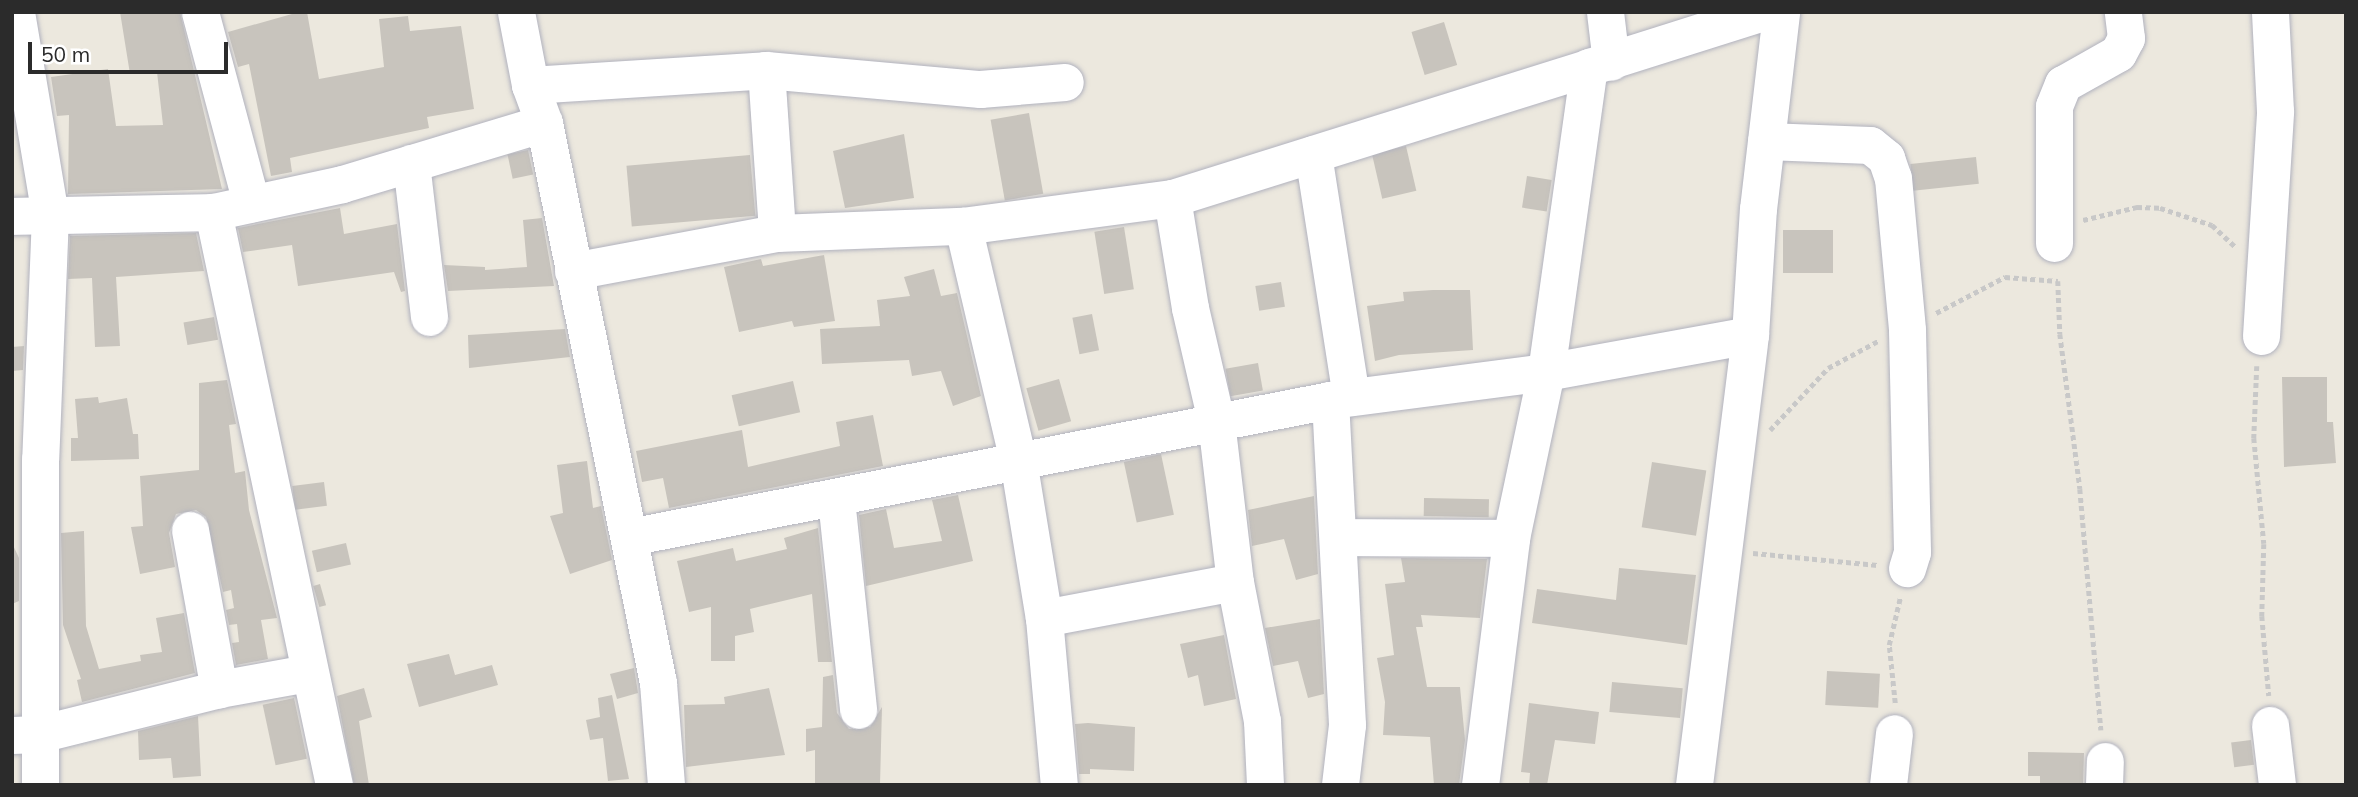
<!DOCTYPE html>
<html>
<head>
<meta charset="utf-8">
<style>
	body { margin:0 }
	#map { position:relative; width:2358px; height:797px; overflow:hidden; background:#ece8de; font-family:Mulish,sans-serif }
	div>[style] { position:absolute }
	.building>* { inset:0; background:#c8c4bd; transform-origin:0 0 }
	.path>* { height:4.5px; margin-top:-2.25px; transform-origin:0; background:repeating-linear-gradient(90deg,#c8c8c8 0 5px,transparent 0 8.5px) }
	.roads { filter:drop-shadow(0 0 2px #b1b2be) drop-shadow(0 0 2px #b1b2be) }
	.minor>* { height:37px; margin:-18.5px; padding:0 18.5px; transform-origin:18.5px; border-radius:18.5px; background:#fff }
	span { translate:-50% -50%; white-space:nowrap; text-align:center; line-height:1.15; -webkit-text-stroke:6px #fff; paint-order:stroke }
	.frame { position:absolute; inset:0; border:14px solid #2b2b2b; pointer-events:none }
	.scale { position:absolute; left:28px; top:42px; width:200px; height:32px; box-sizing:border-box; border:4px solid #2b2b2b; border-top:0; padding-left:9px; font-size:21px; line-height:24px; white-space:nowrap; color:#2b2b2b; -webkit-text-stroke:5px #fff; paint-order:stroke }
</style>
</head>
<body>
<div id="map">
	<div class="building">
		<i style="clip-path:polygon(120px 12px,180px 12px,222px 189px,68px 194px,69px 115px,57px 116px,51px 77px,108px 69px,116px 126px,163px 125px,157px 72px,130px 74px)"></i>
		<i style="clip-path:polygon(299px 12px,307px 12px,319px 79px,384px 67px,379px 19px,408px 16px,410px 31px,461px 26px,474px 109px,427px 117px,429px 128px,290px 158px,292px 172px,271px 176px,249px 64px,238px 67px,228px 32px)"></i>
		<i style="left:1444px;top:22px;width:45px;height:34px;rotate:73deg"></i>
		<i style="left:1029px;top:113px;width:82px;height:39px;rotate:80deg"></i>
		<i style="clip-path:polygon(904px 134px,914px 198px,845px 208px,833px 151px)"></i>
		<i style="left:1406px;top:146px;width:46px;height:35px;rotate:77deg"></i>
		<i style="left:528px;top:150px;width:25px;height:21px;rotate:78deg"></i>
		<i style="left:750px;top:155px;width:61px;height:124px;rotate:85deg"></i>
		<i style="left:1976px;top:157px;width:27px;height:66px;rotate:84deg"></i>
		<i style="left:1527px;top:176px;width:25px;height:32px;rotate:9deg"></i>
		<i style="clip-path:polygon(340px 208px,344px 234px,397px 224px,405px 291px,401px 292px,394px 272px,298px 286px,292px 245px,243px 252px,238px 228px)"></i>
		<i style="clip-path:polygon(542px 218px,554px 286px,448px 291px,444px 265px,485px 267px,485px 270px,527px 267px,523px 220px)"></i>
		<i style="left:1124px;top:227px;width:63px;height:30px;rotate:81deg"></i>
		<i style="left:1783px;top:230px;width:50px;height:43px"></i>
		<i style="clip-path:polygon(196px 233px,204px 271px,116px 277px,120px 346px,95px 347px,92px 278px,68px 279px,70px 236px)"></i>
		<i style="clip-path:polygon(824px 255px,835px 321px,794px 327px,792px 321px,739px 332px,724px 267px,761px 259px,763px 266px)"></i>
		<i style="clip-path:polygon(934px 269px,941px 296px,957px 293px,981px 396px,953px 406px,941px 371px,912px 376px,909px 360px,822px 364px,820px 329px,880px 326px,877px 300px,910px 296px,904px 277px)"></i>
		<i style="left:1281px;top:282px;width:25px;height:26px;rotate:81deg"></i>
		<i style="clip-path:polygon(1433px 290px,1470px 290px,1473px 350px,1399px 355px,1375px 361px,1367px 306px,1404px 301px,1403px 292px)"></i>
		<i style="left:1092px;top:314px;width:37px;height:20px;rotate:79deg"></i>
		<i style="left:214px;top:317px;width:23px;height:31px;rotate:80deg"></i>
		<i style="clip-path:polygon(565px 329px,570px 357px,469px 368px,468px 335px)"></i>
		<i style="clip-path:polygon(24px 346px,23px 370px,12px 371px,12px 347px)"></i>
		<i style="left:1258px;top:363px;width:28px;height:33px;rotate:80deg"></i>
		<i style="clip-path:polygon(2282px 377px,2327px 377px,2327px 422px,2333px 422px,2336px 463px,2284px 467px)"></i>
		<i style="left:1059px;top:379px;width:44px;height:34px;rotate:74deg"></i>
		<i style="clip-path:polygon(227px 380px,236px 424px,229px 425px,235px 473px,245px 471px,249px 510px,277px 618px,261px 620px,268px 659px,236px 665px,232px 643px,239px 642px,237px 624px,229px 625px,226px 610px,234px 608px,231px 590px,223px 592px,206px 517px,196px 510px,176px 514px,169px 533px,175px 567px,140px 574px,131px 527px,143px 526px,140px 476px,199px 470px,199px 383px)"></i>
		<i style="left:793px;top:381px;width:32px;height:63px;rotate:77deg"></i>
		<i style="clip-path:polygon(98px 397px,99px 403px,127px 398px,133px 434px,138px 434px,139px 459px,71px 461px,71px 438px,78px 438px,75px 399px)"></i>
		<i style="clip-path:polygon(873px 415px,883px 466px,669px 508px,663px 478px,642px 482px,636px 451px,742px 430px,748px 467px,840px 446px,836px 422px)"></i>
		<i style="left:1161px;top:454px;width:62px;height:38px;rotate:78deg"></i>
		<i style="clip-path:polygon(587px 461px,593px 508px,601px 506px,612px 560px,570px 574px,550px 516px,563px 513px,557px 465px)"></i>
		<i style="left:1652px;top:462px;width:55px;height:66px;rotate:9deg"></i>
		<i style="left:324px;top:482px;width:24px;height:32px;rotate:83deg"></i>
		<i style="clip-path:polygon(958px 495px,973px 561px,866px 586px,859px 515px,886px 509px,894px 548px,942px 541px,932px 500px)"></i>
		<i style="clip-path:polygon(1314px 496px,1318px 574px,1296px 580px,1284px 539px,1252px 546px,1248px 510px)"></i>
		<i style="left:1424px;top:498px;width:65px;height:18px;rotate:1deg"></i>
		<i style="clip-path:polygon(818px 528px,832px 662px,818px 662px,812px 594px,750px 609px,754px 632px,735px 636px,735px 661px,711px 661px,711px 607px,689px 612px,677px 561px,733px 548px,736px 561px,787px 549px,784px 538px)"></i>
		<i style="clip-path:polygon(84px 531px,86px 626px,99px 669px,141px 661px,140px 655px,162px 652px,156px 618px,184px 613px,195px 673px,82px 702px,77px 680px,81px 679px,63px 625px,61px 533px)"></i>
		<i style="clip-path:polygon(12px 543px,19px 558px,19px 601px,12px 604px)"></i>
		<i style="left:346px;top:543px;width:22px;height:35px;rotate:77deg"></i>
		<i style="clip-path:polygon(1401px 558px,1487px 559px,1480px 618px,1421px 615px,1423px 627px,1416px 627px,1427px 687px,1460px 687px,1465px 740px,1459px 785px,1434px 785px,1430px 737px,1383px 735px,1385px 702px,1377px 658px,1394px 655px,1385px 584px,1405px 582px)"></i>
		<i style="clip-path:polygon(1619px 568px,1696px 575px,1687px 645px,1532px 623px,1537px 589px,1616px 600px)"></i>
		<i style="left:320px;top:584px;width:22px;height:7px;rotate:74deg"></i>
		<i style="clip-path:polygon(1320px 619px,1324px 694px,1308px 698px,1298px 661px,1273px 666px,1265px 628px)"></i>
		<i style="clip-path:polygon(1224px 635px,1236px 699px,1204px 706px,1198px 675px,1188px 678px,1180px 644px)"></i>
		<i style="clip-path:polygon(449px 654px,455px 675px,492px 665px,498px 685px,419px 707px,407px 664px)"></i>
		<i style="clip-path:polygon(634px 668px,638px 693px,617px 699px,610px 674px)"></i>
		<i style="left:1827px;top:671px;width:53px;height:34px;rotate:3deg"></i>
		<i style="clip-path:polygon(833px 675px,837px 713px,849px 729px,870px 727px,882px 707px,880px 785px,815px 785px,815px 750px,806px 752px,806px 729px,822px 727px,823px 677px)"></i>
		<i style="left:1612px;top:682px;width:71px;height:30px;rotate:5deg"></i>
		<i style="clip-path:polygon(364px 688px,372px 717px,359px 721px,369px 785px,354px 785px,337px 696px)"></i>
		<i style="clip-path:polygon(769px 688px,785px 755px,686px 767px,684px 705px,725px 704px,724px 697px)"></i>
		<i style="clip-path:polygon(612px 695px,629px 779px,608px 781px,603px 738px,590px 740px,586px 720px,600px 717px,598px 698px)"></i>
		<i style="left:294px;top:698px;width:62px;height:32px;rotate:78deg"></i>
		<i style="clip-path:polygon(1529px 703px,1599px 712px,1595px 744px,1555px 740px,1547px 785px,1529px 785px,1530px 773px,1521px 772px)"></i>
		<i style="clip-path:polygon(198px 716px,201px 776px,173px 778px,171px 758px,139px 760px,138px 731px)"></i>
		<i style="clip-path:polygon(1088px 723px,1135px 727px,1134px 771px,1090px 769px,1090px 774px,1079px 774px,1075px 724px)"></i>
		<i style="left:2251px;top:740px;width:25px;height:20px;rotate:83deg"></i>
		<i style="clip-path:polygon(2028px 752px,2084px 753px,2083px 785px,2040px 785px,2040px 776px,2028px 776px)"></i>
	</div>
	<div class="path">
		<i style="left:2083px;top:220px;width:56px;rotate:-13.5deg"></i>
		<i style="left:2137px;top:207px;width:23px;rotate:2deg"></i>
		<i style="left:2160px;top:208px;width:55px;rotate:18.1deg"></i>
		<i style="left:2212px;top:225px;width:33px;rotate:43deg"></i>
		<i style="left:1936px;top:313px;width:78px;rotate:-27.6deg"></i>
		<i style="left:2005px;top:277px;width:53px;rotate:4.3deg"></i>
		<i style="left:2058px;top:281px;width:53px;rotate:87.8deg"></i>
		<i style="left:2060px;top:334px;width:156px;rotate:82.6deg"></i>
		<i style="left:2080px;top:489px;width:242px;rotate:85deg"></i>
		<i style="left:2257px;top:366px;width:72px;rotate:92.4deg"></i>
		<i style="left:2254px;top:438px;width:106px;rotate:84.6deg"></i>
		<i style="left:2264px;top:544px;width:72px;rotate:91.6deg"></i>
		<i style="left:2262px;top:616px;width:80px;rotate:85deg"></i>
		<i style="left:1770px;top:430px;width:85px;rotate:-46.9deg"></i>
		<i style="left:1828px;top:368px;width:57px;rotate:-28.4deg"></i>
		<i style="left:1753px;top:553px;width:125px;rotate:5.5deg"></i>
		<i style="left:1895px;top:703px;width:58px;rotate:-95.9deg"></i>
		<i style="left:1889px;top:645px;width:48px;rotate:-76.8deg"></i>
	</div>
	<div class="roads">
		<div class="minor">
			<i style="left:16px;top:12px;width:206px;rotate:80.5deg"></i>
			<i style="left:50px;top:215px;width:244px;rotate:92.3deg"></i>
			<i style="left:40px;top:459px;width:326px;rotate:90deg"></i>
			<i style="left:200px;top:12px;width:198px;rotate:75deg"></i>
			<i style="left:516px;top:12px;width:74px;rotate:79.1deg"></i>
			<i style="left:530px;top:85px;width:40px;rotate:69.8deg"></i>
			<i style="left:544px;top:123px;width:571px;rotate:78.49deg"></i>
			<i style="left:658px;top:683px;width:102px;rotate:85.5deg"></i>
			<i style="left:1605px;top:12px;width:50px;rotate:83.2deg"></i>
			<i style="left:766px;top:70px;width:163px;rotate:86.1deg"></i>
			<i style="left:530px;top:85px;width:236px;rotate:-3.6deg"></i>
			<i style="left:766px;top:70px;width:215px;rotate:5.1deg"></i>
			<i style="left:980px;top:89px;width:85px;rotate:-4.7deg"></i>
			<i style="left:1766px;top:141px;width:104px;rotate:2.2deg"></i>
			<i style="left:1870px;top:145px;width:21px;rotate:39deg"></i>
			<i style="left:1886px;top:158px;width:21px;rotate:71deg"></i>
			<i style="left:1893px;top:178px;width:153px;rotate:84.7deg"></i>
			<i style="left:1907px;top:330px;width:222px;rotate:88.7deg"></i>
			<i style="left:1912px;top:552px;width:17px;rotate:107deg"></i>
			<i style="left:1313px;top:154px;width:246px;rotate:81.1deg"></i>
			<i style="left:411px;top:163px;width:155px;rotate:83.3deg"></i>
			<i style="left:1172px;top:198px;width:111px;rotate:80.7deg"></i>
			<i style="left:1190px;top:308px;width:116px;rotate:77deg"></i>
			<i style="left:1216px;top:421px;width:162px;rotate:83.3deg"></i>
			<i style="left:1235px;top:582px;width:142px;rotate:79deg"></i>
			<i style="left:1262px;top:721px;width:64px;rotate:87.3deg"></i>
			<i style="left:12px;top:216px;width:201px;rotate:-1.1deg"></i>
			<i style="left:963px;top:226px;width:240px;rotate:76.8deg"></i>
			<i style="left:1018px;top:460px;width:160px;rotate:80.7deg"></i>
			<i style="left:1044px;top:618px;width:168px;rotate:84.9deg"></i>
			<i style="left:2054px;top:243px;width:137px;rotate:-90deg"></i>
			<i style="left:2054px;top:106px;width:24px;rotate:-68deg"></i>
			<i style="left:2063px;top:84px;width:63px;rotate:-29.4deg"></i>
			<i style="left:2118px;top:53px;width:17px;rotate:-62deg"></i>
			<i style="left:2126px;top:38px;width:26px;rotate:-97deg"></i>
			<i style="left:573px;top:271px;width:208px;rotate:-10.6deg"></i>
			<i style="left:777px;top:233px;width:186px;rotate:-2.2deg"></i>
			<i style="left:963px;top:226px;width:211px;rotate:-7.6deg"></i>
			<i style="left:1172px;top:198px;width:437px;rotate:-17.4deg"></i>
			<i style="left:1750px;top:335px;width:126px;rotate:-86.4deg"></i>
			<i style="left:1758px;top:209px;width:198px;rotate:-83.3deg"></i>
			<i style="left:2261px;top:336px;width:225px;rotate:-86.4deg"></i>
			<i style="left:2275px;top:111px;width:99px;rotate:-92.9deg"></i>
			<i style="left:1330px;top:400px;width:325px;rotate:87deg"></i>
			<i style="left:1347px;top:725px;width:60px;rotate:96.7deg"></i>
			<i style="left:836px;top:499px;width:212px;rotate:84deg"></i>
			<i style="left:190px;top:530px;width:162px;rotate:79.7deg"></i>
			<i style="left:629px;top:537px;width:714px;rotate:-11.06deg"></i>
			<i style="left:1330px;top:400px;width:218px;rotate:-7.4deg"></i>
			<i style="left:1546px;top:372px;width:207px;rotate:-10.3deg"></i>
			<i style="left:1750px;top:335px;width:453px;rotate:97.1deg"></i>
			<i style="left:1339px;top:537px;width:172px;rotate:0.3deg"></i>
			<i style="left:1044px;top:618px;width:194px;rotate:-10.7deg"></i>
			<i style="left:2270px;top:725px;width:60px;rotate:83.3deg"></i>
			<i style="left:12px;top:735px;width:27px;rotate:-2deg"></i>
			<i style="left:39px;top:734px;width:186px;rotate:-14deg"></i>
			<i style="left:219px;top:689px;width:90px;rotate:-10.2deg"></i>
			<i style="left:334px;top:785px;width:586px;rotate:-101.92deg"></i>
			<i style="left:213px;top:212px;width:132px;rotate:-12.2deg"></i>
			<i style="left:342px;top:184px;width:211px;rotate:-16.8deg"></i>
			<i style="left:1480px;top:785px;width:249px;rotate:-82.8deg"></i>
			<i style="left:1511px;top:538px;width:170px;rotate:-78.1deg"></i>
			<i style="left:1546px;top:372px;width:308px;rotate:-82deg"></i>
			<i style="left:1589px;top:67px;width:182px;rotate:-17.5deg"></i>
			<i style="left:1888px;top:785px;width:52px;rotate:-83.4deg"></i>
			<i style="left:2104px;top:785px;width:24px;rotate:-88deg"></i>
		</div>
	</div>
	<div class="frame"></div>
	<div class="scale">50 m</div>
</div>
</body>
</html>
